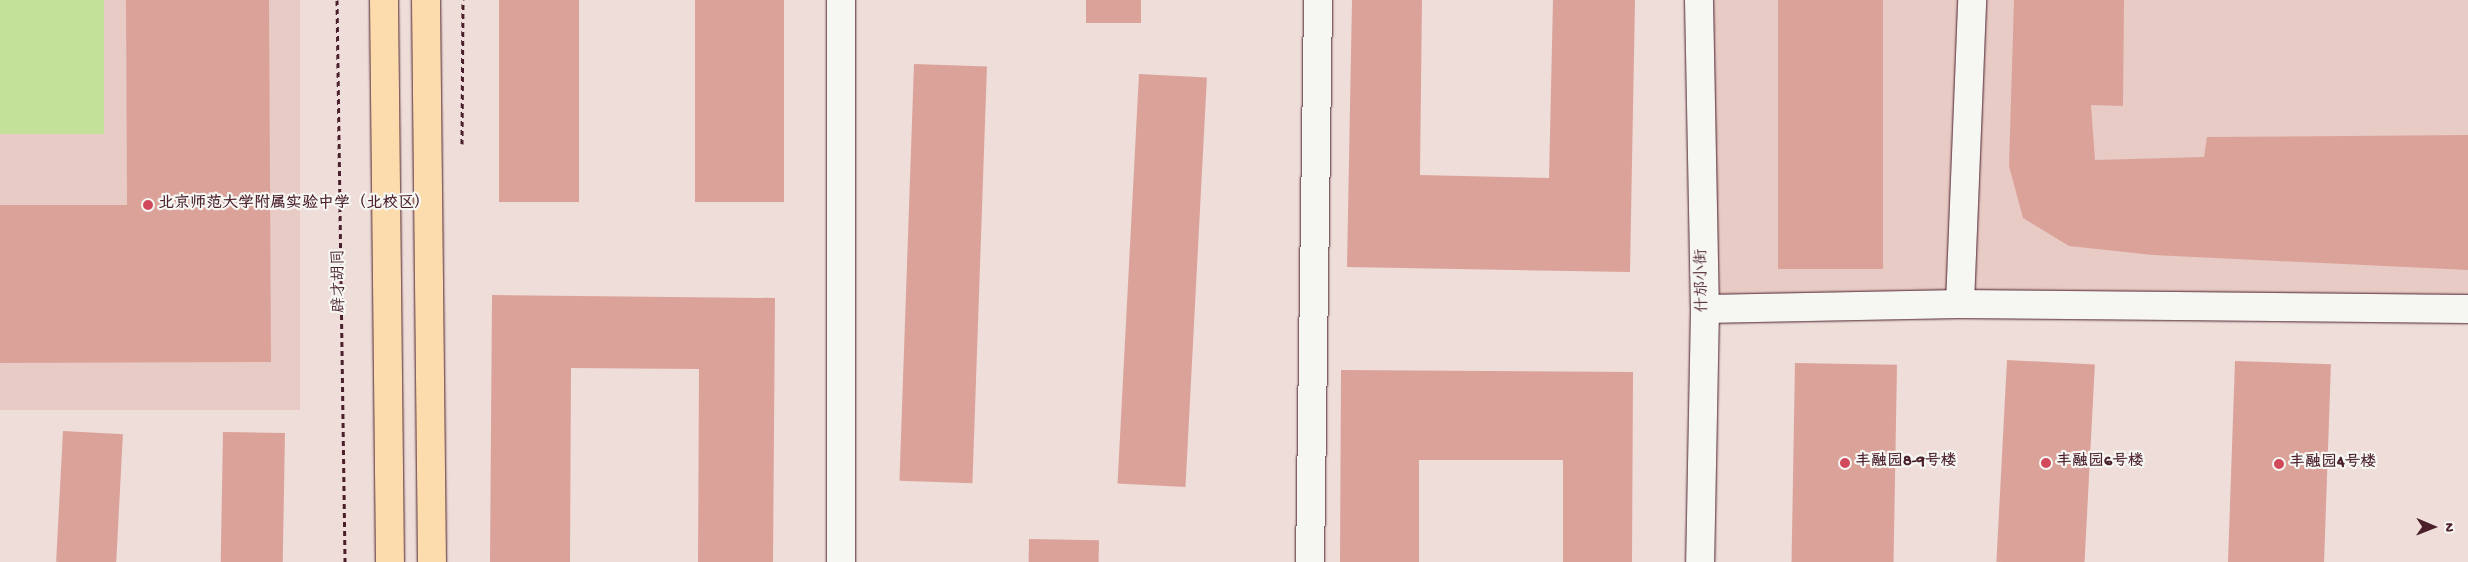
<!DOCTYPE html>
<html>
<head>
<meta charset="utf-8">
<style>
	body { margin:0 }
	#map { position:relative; width:2468px; height:562px; overflow:hidden; background:#eeddd8; font-family:"Gochi Hand","LXGW WenKai TC",sans-serif }
	div>[style] { position:absolute }
	.built>* { inset:0; background:#e8cbc5; transform-origin:0 0 }
	.green>* { inset:0; background:#c4e199; transform-origin:0 0 }
	.building>* { inset:0; background:#dba29a; transform-origin:0 0 }
	.path>* { height:3px; margin-top:-1.5px; transform-origin:0; background:repeating-linear-gradient(90deg,#4a1f2b 0 5px,transparent 0 9px) }
	.roads { filter:drop-shadow(0 0 1px #4a1f2b) drop-shadow(0 0 1px #4a1f2b) }
	.minor>* { height:28px; margin:-14px; padding:0 14px; transform-origin:14px; border-radius:14px; background:#f6f6f2 }
	.major>* { height:28px; margin:-14px; padding:0 14px; transform-origin:14px; border-radius:14px; background:#fcdcac }
	.dots>* { width:14px; height:14px; translate:-50% -50%; box-sizing:border-box; border:2px solid #f6f6f2; border-radius:50% }
	span { translate:-50% -50%; white-space:nowrap; text-align:center; line-height:1.15; -webkit-text-stroke:4.5px #f6f6f2; paint-order:stroke }
	.poi-label { font-size:16px; color:#4a1f2b; font-weight:700 }
	.left { translate:0 -50%; text-align:left }
	.street-label { font-size:16px; color:#4a1f2b }
	.north { position:absolute; left:2408px; top:502px; width:50px; height:50px; -webkit-text-stroke:4px #f6f6f2; paint-order:stroke; rotate:91deg; font-size:14px; font-weight:700; line-height:20px; text-align:center; color:#4a1f2b }
	.north::after { content:''; display:block; margin:auto; width:18px; height:22px; background:#4a1f2b; clip-path:polygon(50% 0,100% 100%,50% 72%,0 100%) }
</style>
</head>
<body>
<div id="map">
	<div class="built">
		<i style="left:0;top:0;width:300px;height:410px"></i>
		<i style="left:1699px;top:0;width:769px;height:309px"></i>
	</div>
	<div class="green">
		<i style="left:0;top:0;width:104px;height:134px"></i>
	</div>
	<div class="building">
		<i style="clip-path:polygon(126px 0,269px 0,271px 362px,0 363px,0 205px,127px 205px)"></i>
		<i style="left:499px;top:0;width:80px;height:202px"></i>
		<i style="left:695px;top:0;width:89px;height:202px"></i>
		<i style="left:1086px;top:0;width:55px;height:23px"></i>
		<i style="clip-path:polygon(1352px 0,1422px 0,1420px 175px,1549px 178px,1553px 0,1635px 0,1630px 272px,1347px 267px)"></i>
		<i style="left:1778px;top:0;width:105px;height:269px"></i>
		<i style="clip-path:polygon(2014px 0,2124px 0,2123px 106px,2091px 105px,2095px 160px,2204px 157px,2207px 137px,2468px 135px,2468px 270px,2153px 255px,2069px 246px,2023px 218px,2009px 166px)"></i>
		<i style="left:914px;top:64px;width:73px;height:417px;rotate:2deg"></i>
		<i style="left:1139px;top:74px;width:68px;height:410px;rotate:3deg"></i>
		<i style="clip-path:polygon(492px 295px,775px 298px,773px 562px,698px 562px,699px 369px,571px 368px,570px 562px,490px 562px)"></i>
		<i style="left:2007px;top:360px;width:88px;height:202px;rotate:3deg"></i>
		<i style="left:2235px;top:361px;width:96px;height:201px;rotate:2deg"></i>
		<i style="left:1795px;top:363px;width:102px;height:199px;rotate:1deg"></i>
		<i style="clip-path:polygon(1341px 370px,1633px 372px,1632px 562px,1563px 562px,1563px 460px,1419px 460px,1419px 562px,1340px 562px)"></i>
		<i style="left:63px;top:431px;width:60px;height:131px;rotate:3deg"></i>
		<i style="left:223px;top:432px;width:62px;height:130px;rotate:1deg"></i>
		<i style="left:1029px;top:539px;width:70px;height:23px;rotate:1deg"></i>
	</div>
	<div class="path">
		<i style="left:337px;top:0;width:562px;rotate:89.18deg"></i>
		<i style="left:462px;top:144px;width:144px;rotate:-89.6deg"></i>
	</div>
	<div class="roads">
		<div class="minor">
			<i style="left:841px;top:0;width:562px;rotate:90deg"></i>
			<i style="left:1699px;top:0;width:309px;rotate:88.9deg"></i>
			<i style="left:1705px;top:309px;width:253px;rotate:91.1deg"></i>
			<i style="left:1960px;top:304px;width:304px;rotate:-87.7deg"></i>
			<i style="left:1705px;top:309px;width:255px;rotate:-1.1deg"></i>
			<i style="left:1960px;top:304px;width:508px;rotate:0.56deg"></i>
			<i style="left:1310px;top:562px;width:562px;rotate:-89.18deg"></i>
		</div>
		<div class="major">
			<i style="left:384px;top:0;width:562px;rotate:89.39deg"></i>
			<i style="left:426px;top:0;width:562px;rotate:89.39deg"></i>
		</div>
	</div>
	<div class="dots">
		<i style="left:148px;top:205px;background:#d1495b"></i>
		<i style="left:1845px;top:463px;background:#d1495b"></i>
		<i style="left:2046px;top:463px;background:#d1495b"></i>
		<i style="left:2279px;top:464px;background:#d1495b"></i>
	</div>
	<div class="poi-label">
		<span class="left" style="left:158px;top:205px">北京师范大学附属实验中学（北校区）</span>
		<span class="left" style="left:1855px;top:463px">丰融园8-9号楼</span>
		<span class="left" style="left:2056px;top:463px">丰融园6号楼</span>
		<span class="left" style="left:2289px;top:464px">丰融园4号楼</span>
	</div>
	<div class="street-label">
		<span style="left:341px;top:281px;rotate:-91deg">辟才胡同</span>
		<span style="left:1704px;top:281px;rotate:-91deg">什邡小街</span>
	</div>
	<div class="north">N</div>
</div>
</body>
</html>
